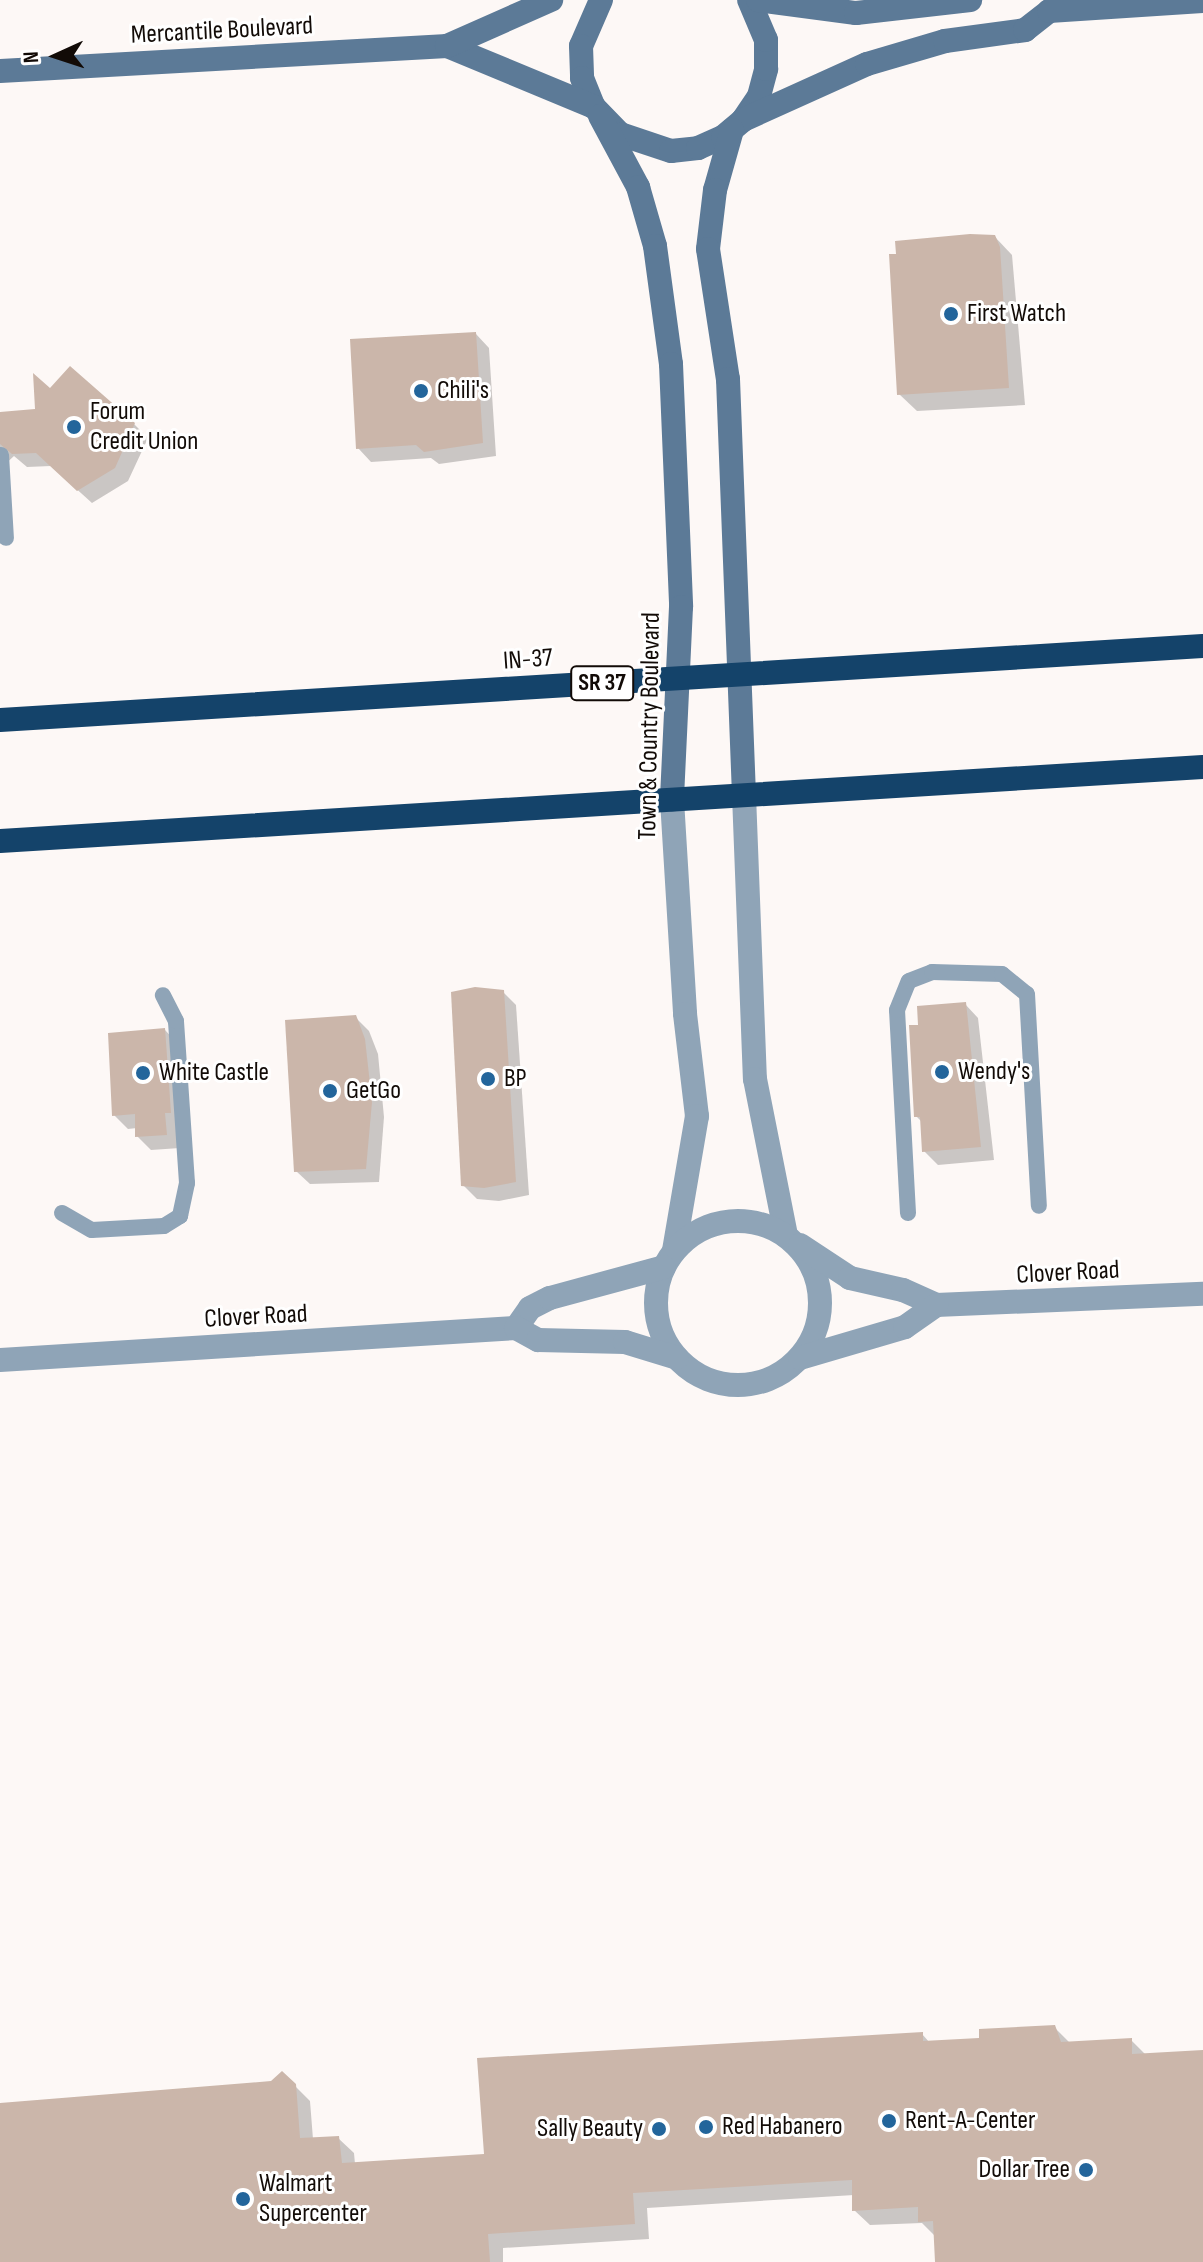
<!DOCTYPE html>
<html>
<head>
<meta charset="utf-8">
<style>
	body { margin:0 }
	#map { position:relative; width:1203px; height:2262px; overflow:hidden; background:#fdf8f6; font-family:"Sofia Sans Condensed",sans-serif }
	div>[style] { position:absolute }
	.shadow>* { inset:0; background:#0003 }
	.building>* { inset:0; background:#cbb6aa }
	.lane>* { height:16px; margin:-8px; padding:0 8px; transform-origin:8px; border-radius:8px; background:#8fa4b7 }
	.street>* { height:24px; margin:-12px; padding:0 12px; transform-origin:12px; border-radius:12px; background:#8fa4b7 }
	.street>.ring { margin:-12px; padding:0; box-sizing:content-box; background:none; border:24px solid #8fa4b7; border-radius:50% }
	.secondary>* { height:24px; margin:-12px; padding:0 12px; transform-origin:12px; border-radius:12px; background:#5c7a97 }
	.highway>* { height:24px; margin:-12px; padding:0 12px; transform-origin:12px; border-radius:12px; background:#14436a }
	.dots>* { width:22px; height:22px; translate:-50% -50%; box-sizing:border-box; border:4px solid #fff; border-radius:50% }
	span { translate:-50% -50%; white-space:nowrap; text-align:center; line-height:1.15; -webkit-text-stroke:6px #fff; paint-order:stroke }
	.shield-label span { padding:2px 6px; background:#fff; border:2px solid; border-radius:6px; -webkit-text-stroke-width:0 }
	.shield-label { font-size:24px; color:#120b07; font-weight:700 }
	.street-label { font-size:26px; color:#120b07 }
	.poi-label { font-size:26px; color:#120b07 }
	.left { translate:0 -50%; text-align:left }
	.right { translate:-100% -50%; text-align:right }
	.north { position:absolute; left:16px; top:16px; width:80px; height:80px; -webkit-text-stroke:6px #fff; paint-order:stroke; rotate:267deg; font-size:22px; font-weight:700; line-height:32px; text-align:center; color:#120b07 }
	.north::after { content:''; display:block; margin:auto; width:28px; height:36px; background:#120b07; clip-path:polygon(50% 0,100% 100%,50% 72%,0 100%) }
</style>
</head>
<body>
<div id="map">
	<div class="shadow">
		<i style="clip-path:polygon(995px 237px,1012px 255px,1025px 405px,917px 411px,899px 394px)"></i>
		<i style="clip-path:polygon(476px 334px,489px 348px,496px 456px,439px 464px,431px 458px,371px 462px,358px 448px)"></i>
		<i style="clip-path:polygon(51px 390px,134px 424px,148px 438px,128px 481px,92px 503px,51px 466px,27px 467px,14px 456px,0 469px,0 414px,37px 411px)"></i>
		<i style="clip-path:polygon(503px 992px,516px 1005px,529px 1195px,499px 1201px,477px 1199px,463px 1185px)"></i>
		<i style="clip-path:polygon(965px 1004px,978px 1018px,994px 1160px,938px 1165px,924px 1151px,923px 1123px,916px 1116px,920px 1027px)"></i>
		<i style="clip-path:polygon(355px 1017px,369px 1031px,378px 1054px,384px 1117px,379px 1182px,310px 1184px,296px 1171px)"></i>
		<i style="clip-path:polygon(165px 1030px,178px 1044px,180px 1148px,151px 1150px,137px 1136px,137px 1128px,128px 1129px,114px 1115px)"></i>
		<i style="clip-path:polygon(1054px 2027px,1070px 2043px,1131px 2040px,1146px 2055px,1203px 2052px,1203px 2262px,937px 2262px,935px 2236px,922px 2223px,870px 2225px,854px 2210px,854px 2195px,647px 2208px,649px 2239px,503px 2248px,503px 2262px,0 2262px,0 2105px,295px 2086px,310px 2101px,313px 2139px,338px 2138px,354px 2153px,355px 2164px,486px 2156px,922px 2034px,930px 2043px,981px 2040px)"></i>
	</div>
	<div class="building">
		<i style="clip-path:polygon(970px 234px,995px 235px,1000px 247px,1009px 388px,897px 395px,889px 254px,896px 254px,895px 241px)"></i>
		<i style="clip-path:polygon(476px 332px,483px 443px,424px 452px,416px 445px,356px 449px,350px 339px)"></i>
		<i style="clip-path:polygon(70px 366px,135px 423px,115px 468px,77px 491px,36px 453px,12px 454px,0 444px,0 412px,35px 409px,33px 373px,50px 388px)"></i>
		<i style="clip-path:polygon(475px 987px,504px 990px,516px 1182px,484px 1188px,461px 1186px,451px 992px)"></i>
		<i style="clip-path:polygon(966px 1002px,981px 1147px,922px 1152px,920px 1117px,914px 1117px,909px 1025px,918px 1025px,917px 1006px)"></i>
		<i style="clip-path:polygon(356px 1015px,365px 1039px,372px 1102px,366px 1169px,294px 1172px,285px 1020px)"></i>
		<i style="clip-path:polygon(165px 1028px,171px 1113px,165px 1113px,167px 1135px,135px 1137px,135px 1114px,112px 1116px,108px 1033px)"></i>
		<i style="clip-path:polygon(1055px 2025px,1061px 2042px,1132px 2038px,1132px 2054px,1203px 2050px,1203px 2262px,935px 2262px,933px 2221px,918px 2222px,918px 2207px,852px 2211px,852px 2180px,633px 2193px,635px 2224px,488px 2234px,490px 2262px,0 2262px,0 2103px,271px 2081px,282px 2071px,296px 2084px,300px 2138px,339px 2136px,342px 2163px,484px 2154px,477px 2058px,923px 2032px,923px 2041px,979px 2038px,979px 2029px)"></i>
	</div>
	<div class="lane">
		<i style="left:1px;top:455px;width:83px;rotate:86.6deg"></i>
		<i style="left:62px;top:1213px;width:34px;rotate:30deg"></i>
		<i style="left:92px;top:1230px;width:72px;rotate:-3.2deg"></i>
		<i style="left:164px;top:1226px;width:19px;rotate:-32deg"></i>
		<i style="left:180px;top:1216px;width:34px;rotate:-78deg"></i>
		<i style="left:187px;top:1183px;width:162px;rotate:-93.9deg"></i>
		<i style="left:176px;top:1021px;width:29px;rotate:-117deg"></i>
		<i style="left:908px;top:1213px;width:203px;rotate:-93.1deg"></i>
		<i style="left:897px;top:1010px;width:31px;rotate:-68deg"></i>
		<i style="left:909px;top:981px;width:25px;rotate:-21deg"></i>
		<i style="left:932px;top:972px;width:70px;rotate:1.6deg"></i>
		<i style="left:1002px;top:974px;width:32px;rotate:39deg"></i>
		<i style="left:1027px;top:994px;width:212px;rotate:86.8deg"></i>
	</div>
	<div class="street">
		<i style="left:744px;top:795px;width:284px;rotate:87.8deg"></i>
		<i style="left:755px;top:1079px;width:160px;rotate:78.8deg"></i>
		<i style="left:672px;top:800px;width:214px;rotate:86.5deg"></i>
		<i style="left:685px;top:1014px;width:103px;rotate:83.3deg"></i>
		<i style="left:697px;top:1116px;width:137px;rotate:99.7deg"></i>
		<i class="ring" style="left:656px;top:1221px;width:140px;height:140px"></i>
		<i style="left:800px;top:1245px;width:60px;rotate:33.4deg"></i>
		<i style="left:850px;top:1278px;width:54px;rotate:12.8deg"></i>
		<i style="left:903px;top:1290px;width:36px;rotate:24deg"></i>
		<i style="left:936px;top:1305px;width:267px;rotate:-2.4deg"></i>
		<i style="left:516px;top:1328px;width:24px;rotate:-55deg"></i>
		<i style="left:530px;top:1308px;width:22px;rotate:-27deg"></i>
		<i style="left:550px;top:1298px;width:118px;rotate:-15.2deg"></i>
		<i style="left:800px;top:1358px;width:109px;rotate:-16.4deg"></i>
		<i style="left:905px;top:1327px;width:38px;rotate:-35deg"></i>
		<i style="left:0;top:1360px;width:517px;rotate:-3.55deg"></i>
		<i style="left:516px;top:1328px;width:25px;rotate:29deg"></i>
		<i style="left:538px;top:1340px;width:87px;rotate:1.3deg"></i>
		<i style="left:625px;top:1342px;width:54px;rotate:17.1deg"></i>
	</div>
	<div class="secondary">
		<i style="left:601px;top:0;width:50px;rotate:113.5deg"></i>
		<i style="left:581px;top:46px;width:32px;rotate:88deg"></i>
		<i style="left:582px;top:78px;width:31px;rotate:68deg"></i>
		<i style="left:594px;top:107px;width:37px;rotate:46deg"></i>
		<i style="left:620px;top:134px;width:54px;rotate:18.4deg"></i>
		<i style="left:671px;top:151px;width:27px;rotate:-6deg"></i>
		<i style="left:698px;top:148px;width:27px;rotate:-24deg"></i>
		<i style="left:723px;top:137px;width:26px;rotate:-40deg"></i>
		<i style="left:743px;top:120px;width:29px;rotate:-56deg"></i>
		<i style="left:759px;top:96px;width:28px;rotate:-75deg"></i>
		<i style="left:766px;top:69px;width:29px;rotate:-90deg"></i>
		<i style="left:766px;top:40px;width:43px;rotate:-113deg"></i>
		<i style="left:758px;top:0;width:99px;rotate:7.6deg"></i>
		<i style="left:856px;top:13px;width:115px;rotate:-6.5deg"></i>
		<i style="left:447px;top:46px;width:159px;rotate:22.5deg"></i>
		<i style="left:0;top:71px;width:448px;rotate:-3.2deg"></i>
		<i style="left:447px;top:46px;width:114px;rotate:-23.9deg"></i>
		<i style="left:600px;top:116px;width:81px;rotate:61.8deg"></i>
		<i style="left:638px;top:187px;width:61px;rotate:73.9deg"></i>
		<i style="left:655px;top:246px;width:119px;rotate:82.3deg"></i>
		<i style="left:671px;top:364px;width:243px;rotate:87.6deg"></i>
		<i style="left:681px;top:607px;width:193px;rotate:92.7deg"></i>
		<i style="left:743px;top:120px;width:136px;rotate:-24.3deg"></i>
		<i style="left:867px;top:64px;width:81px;rotate:-16.4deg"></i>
		<i style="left:945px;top:41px;width:81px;rotate:-7.8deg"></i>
		<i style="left:1025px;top:30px;width:31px;rotate:-38deg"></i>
		<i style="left:1049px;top:11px;width:154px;rotate:-3.7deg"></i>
		<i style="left:732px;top:130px;width:62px;rotate:105.8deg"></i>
		<i style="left:715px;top:190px;width:59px;rotate:96.8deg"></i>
		<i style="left:708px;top:249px;width:132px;rotate:81.3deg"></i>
		<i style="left:728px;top:379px;width:416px;rotate:87.8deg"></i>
	</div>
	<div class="highway">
		<i style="left:0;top:720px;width:1205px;rotate:-3.52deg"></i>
		<i style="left:0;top:841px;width:1205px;rotate:-3.52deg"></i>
	</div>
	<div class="dots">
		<i style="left:951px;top:314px;background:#23659b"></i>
		<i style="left:421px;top:391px;background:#23659b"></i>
		<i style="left:74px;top:427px;background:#23659b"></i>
		<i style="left:942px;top:1072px;background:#23659b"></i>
		<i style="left:143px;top:1073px;background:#23659b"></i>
		<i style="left:488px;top:1079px;background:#23659b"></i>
		<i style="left:330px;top:1091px;background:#23659b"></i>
		<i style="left:889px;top:2121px;background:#23659b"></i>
		<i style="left:706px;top:2127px;background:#23659b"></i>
		<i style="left:659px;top:2129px;background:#23659b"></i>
		<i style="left:1086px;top:2170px;background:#23659b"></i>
		<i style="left:243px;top:2199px;background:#23659b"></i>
	</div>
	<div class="shield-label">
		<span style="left:602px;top:683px">SR 37</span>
	</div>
	<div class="street-label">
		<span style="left:222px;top:31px;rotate:-3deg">Mercantile Boulevard</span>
		<span style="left:528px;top:660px;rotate:-4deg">IN-37</span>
		<span style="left:650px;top:726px;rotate:-89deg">Town &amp; Country Boulevard</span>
		<span style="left:1068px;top:1273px;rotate:-3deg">Clover Road</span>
		<span style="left:256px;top:1317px;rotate:-3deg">Clover Road</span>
	</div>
	<div class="poi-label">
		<span class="left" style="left:967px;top:314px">First Watch</span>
		<span class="left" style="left:437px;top:391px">Chili's</span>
		<span class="left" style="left:90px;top:427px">Forum<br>Credit Union</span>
		<span class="left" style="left:958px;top:1072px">Wendy's</span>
		<span class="left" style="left:159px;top:1073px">White Castle</span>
		<span class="left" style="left:504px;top:1079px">BP</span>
		<span class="left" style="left:346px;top:1091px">GetGo</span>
		<span class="left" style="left:905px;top:2121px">Rent-A-Center</span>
		<span class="left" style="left:722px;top:2127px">Red Habanero</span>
		<span class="right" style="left:643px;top:2129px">Sally Beauty</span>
		<span class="right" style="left:1070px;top:2170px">Dollar Tree</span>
		<span class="left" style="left:259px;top:2199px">Walmart<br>Supercenter</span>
	</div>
	<div class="north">N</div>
</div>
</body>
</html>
